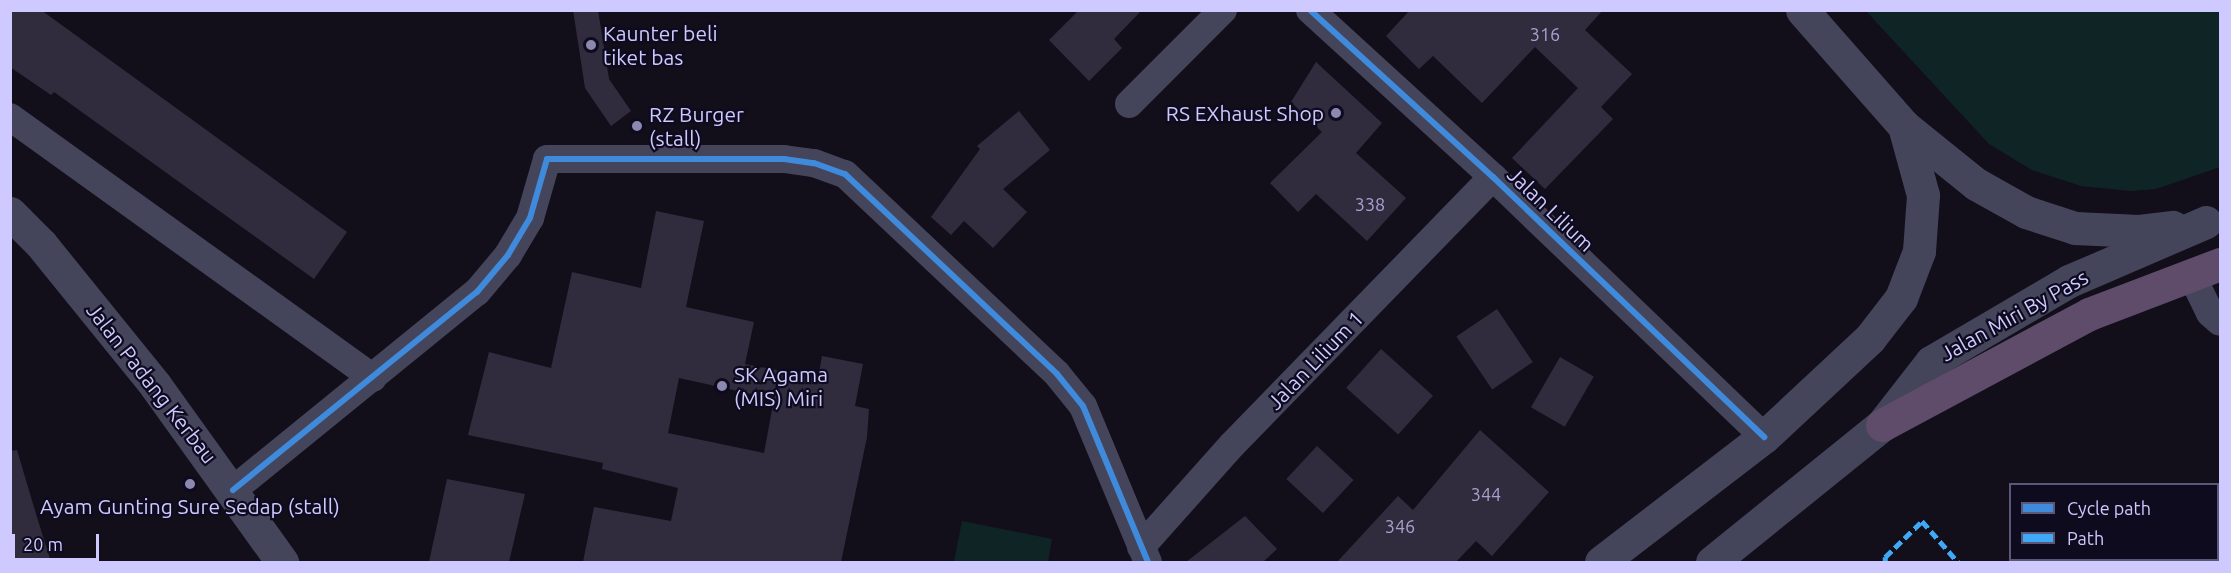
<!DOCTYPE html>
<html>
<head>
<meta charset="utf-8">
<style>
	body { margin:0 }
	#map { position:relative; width:2231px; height:573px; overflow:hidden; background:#120f1a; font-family:Ubuntu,sans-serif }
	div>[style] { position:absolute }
	.green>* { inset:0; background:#0f2525 }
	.building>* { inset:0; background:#302c3e; transform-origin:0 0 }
	.minor>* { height:28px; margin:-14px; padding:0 14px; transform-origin:14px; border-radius:14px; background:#44445b }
	.tertiary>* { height:33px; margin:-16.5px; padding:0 16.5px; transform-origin:16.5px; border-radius:16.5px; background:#44445b }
	.trunk>* { height:33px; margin:-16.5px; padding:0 16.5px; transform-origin:16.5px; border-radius:16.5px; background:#5e4c6a }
	.quiet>* { height:4.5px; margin-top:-2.25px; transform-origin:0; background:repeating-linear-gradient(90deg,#3fa9f5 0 9px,transparent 0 13.5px) }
	.cycleway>* { height:6px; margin:-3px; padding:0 3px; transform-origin:3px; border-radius:3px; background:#408adc }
	.dots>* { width:16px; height:16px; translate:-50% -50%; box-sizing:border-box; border:3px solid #0e0b1f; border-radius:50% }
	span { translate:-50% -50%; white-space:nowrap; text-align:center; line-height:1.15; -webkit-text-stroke:4.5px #0e0b1f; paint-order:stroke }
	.number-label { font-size:18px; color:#a6a2cf }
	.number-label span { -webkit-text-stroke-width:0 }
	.poi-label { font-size:21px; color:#cec9ff }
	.left { translate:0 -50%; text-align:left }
	.right { translate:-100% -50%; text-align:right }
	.street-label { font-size:21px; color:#cec9ff }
	.frame { position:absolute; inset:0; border:12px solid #cec9ff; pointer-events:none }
	.legend { position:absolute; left:2009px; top:483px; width:210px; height:78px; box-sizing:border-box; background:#0e0b1f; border:2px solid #5b5779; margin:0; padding:8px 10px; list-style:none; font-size:18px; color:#cec9ff }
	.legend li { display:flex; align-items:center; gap:12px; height:30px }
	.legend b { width:30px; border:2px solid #5b5779 }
	.scale { position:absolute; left:12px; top:534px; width:87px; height:27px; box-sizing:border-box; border:3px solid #cec9ff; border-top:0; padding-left:8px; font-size:18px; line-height:21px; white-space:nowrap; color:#cec9ff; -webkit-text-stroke:4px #0e0b1f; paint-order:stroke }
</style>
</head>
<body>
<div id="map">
	<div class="green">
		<i style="clip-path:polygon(1866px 11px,2220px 11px,2220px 167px,2156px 189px,2131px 191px,2081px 186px,2032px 170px,1989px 144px)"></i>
		<i style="clip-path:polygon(962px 521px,1052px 539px,1048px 562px,954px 562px)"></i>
	</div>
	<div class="building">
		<i style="clip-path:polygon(10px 10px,41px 10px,347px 232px,314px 279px,54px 92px,51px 95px,10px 67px)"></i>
		<i style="clip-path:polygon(573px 10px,598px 10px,609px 79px,631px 111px,611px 126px,585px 88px)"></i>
		<i style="clip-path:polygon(1079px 10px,1142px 10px,1114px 39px,1122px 48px,1089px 81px,1049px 40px)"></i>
		<i style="clip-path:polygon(1410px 10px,1603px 10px,1585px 30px,1632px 74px,1601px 107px,1613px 119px,1545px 189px,1512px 158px,1578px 88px,1535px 47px,1482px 103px,1433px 56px,1419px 69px,1386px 36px)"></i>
		<i style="clip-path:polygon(1316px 62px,1382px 123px,1356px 153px,1406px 198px,1367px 241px,1316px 194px,1298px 212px,1270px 183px,1322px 132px,1291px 102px)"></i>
		<i style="clip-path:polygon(1019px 111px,1050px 150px,1003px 189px,1027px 212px,993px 248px,964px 221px,951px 235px,931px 217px,980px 149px,977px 146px)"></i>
		<i style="clip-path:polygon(evenodd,656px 211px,704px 221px,686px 307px,754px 322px,745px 364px,818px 378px,822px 356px,863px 364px,855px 406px,869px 409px,867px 437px,841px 562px,583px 562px,594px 507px,671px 521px,678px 488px,602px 469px,603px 463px,468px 435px,489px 352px,551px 368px,572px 272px,641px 288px,656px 211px,679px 378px,774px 399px,764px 453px,668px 433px,679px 378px)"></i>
		<i style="left:1497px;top:309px;width:64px;height:49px;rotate:56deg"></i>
		<i style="left:1381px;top:349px;width:70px;height:52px;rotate:42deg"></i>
		<i style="left:1560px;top:357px;width:39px;height:58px;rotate:30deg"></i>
		<i style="clip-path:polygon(1480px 430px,1549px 492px,1492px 556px,1476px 541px,1456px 562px,1337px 562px,1398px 496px,1413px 510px)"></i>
		<i style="left:1317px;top:446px;width:50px;height:45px;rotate:43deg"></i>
		<i style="clip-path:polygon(17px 450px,36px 514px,51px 562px,10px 562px,10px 451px)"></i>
		<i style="clip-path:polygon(447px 479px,525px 494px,509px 562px,429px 562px)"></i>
		<i style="clip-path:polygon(1245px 516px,1277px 549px,1263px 562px,1186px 562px)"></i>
	</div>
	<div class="minor">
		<i style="left:1310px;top:10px;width:248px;rotate:42.4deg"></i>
		<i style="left:1493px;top:177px;width:376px;rotate:43.8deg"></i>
		<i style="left:1129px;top:104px;width:133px;rotate:-45deg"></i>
		<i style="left:10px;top:117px;width:447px;rotate:35.7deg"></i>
		<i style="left:2191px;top:274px;width:43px;rotate:64deg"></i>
		<i style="left:2210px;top:313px;width:13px;rotate:42deg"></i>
		<i style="left:233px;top:490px;width:314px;rotate:-39.1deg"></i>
		<i style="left:477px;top:292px;width:48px;rotate:-50deg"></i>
		<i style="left:508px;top:255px;width:43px;rotate:-59.3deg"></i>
		<i style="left:530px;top:218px;width:61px;rotate:-73.9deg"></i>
		<i style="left:547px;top:159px;width:237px"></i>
		<i style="left:784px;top:159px;width:30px;rotate:8deg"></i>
		<i style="left:814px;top:163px;width:33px;rotate:20deg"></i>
		<i style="left:845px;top:174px;width:291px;rotate:43.3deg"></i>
		<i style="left:1057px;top:374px;width:41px;rotate:50.9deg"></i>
		<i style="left:1083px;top:406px;width:169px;rotate:67.4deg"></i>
		<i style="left:1141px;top:547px;width:137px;rotate:-48.3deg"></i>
		<i style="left:1232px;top:445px;width:374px;rotate:-45.8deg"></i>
	</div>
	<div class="tertiary">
		<i style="left:1802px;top:10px;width:154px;rotate:48.7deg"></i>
		<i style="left:1904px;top:126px;width:92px;rotate:38.9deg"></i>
		<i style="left:1976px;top:184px;width:57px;rotate:29.2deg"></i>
		<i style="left:2026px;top:212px;width:52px;rotate:18.1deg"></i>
		<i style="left:2075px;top:228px;width:64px;rotate:2.7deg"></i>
		<i style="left:2139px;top:231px;width:34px;rotate:-7deg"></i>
		<i style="left:10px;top:213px;width:44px;rotate:45deg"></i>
		<i style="left:41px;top:244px;width:181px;rotate:51deg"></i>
		<i style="left:155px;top:385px;width:218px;rotate:54.3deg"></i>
		<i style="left:1601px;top:562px;width:205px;rotate:-37.5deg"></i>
		<i style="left:1764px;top:437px;width:145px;rotate:-43deg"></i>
		<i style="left:1870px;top:338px;width:51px;rotate:-52.2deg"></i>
		<i style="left:1901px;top:298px;width:50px;rotate:-69deg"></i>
		<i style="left:1919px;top:251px;width:56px;rotate:-85.9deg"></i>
		<i style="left:1923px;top:195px;width:72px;rotate:-105.4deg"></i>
		<i style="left:1712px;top:562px;width:218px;rotate:-38.9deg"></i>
		<i style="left:1882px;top:425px;width:80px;rotate:-52.1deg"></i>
		<i style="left:1931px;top:362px;width:160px;rotate:-30.4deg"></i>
		<i style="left:2069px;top:281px;width:149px;rotate:-23.3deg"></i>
	</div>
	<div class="trunk">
		<i style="left:1882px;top:425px;width:235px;rotate:-28.2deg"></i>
		<i style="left:2089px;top:314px;width:140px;rotate:-20.9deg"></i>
	</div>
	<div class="quiet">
		<i style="left:1885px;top:562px;width:5px;rotate:-90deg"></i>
		<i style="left:1885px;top:557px;width:52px;rotate:-44.2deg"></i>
		<i style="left:1922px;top:521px;width:55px;rotate:48.7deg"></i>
	</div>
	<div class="cycleway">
		<i style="left:1310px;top:10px;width:248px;rotate:42.4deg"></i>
		<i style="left:1493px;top:177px;width:376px;rotate:43.8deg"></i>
		<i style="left:233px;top:490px;width:314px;rotate:-39.1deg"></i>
		<i style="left:477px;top:292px;width:48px;rotate:-50deg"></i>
		<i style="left:508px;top:255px;width:43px;rotate:-59.3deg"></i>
		<i style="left:530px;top:218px;width:61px;rotate:-73.9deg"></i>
		<i style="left:547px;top:159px;width:237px"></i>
		<i style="left:784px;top:159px;width:30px;rotate:8deg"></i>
		<i style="left:814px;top:163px;width:33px;rotate:20deg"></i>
		<i style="left:845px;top:174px;width:291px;rotate:43.3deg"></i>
		<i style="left:1057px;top:374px;width:41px;rotate:50.9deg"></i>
		<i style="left:1083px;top:406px;width:169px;rotate:67.4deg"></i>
	</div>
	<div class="dots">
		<i style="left:591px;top:45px;background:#8c88af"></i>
		<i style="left:1336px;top:113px;background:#8c88af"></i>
		<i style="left:637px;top:126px;background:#8c88af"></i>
		<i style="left:722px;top:386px;background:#8c88af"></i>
		<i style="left:190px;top:484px;background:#8c88af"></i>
	</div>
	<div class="number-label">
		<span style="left:1545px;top:34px">316</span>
		<span style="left:1370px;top:204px">338</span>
		<span style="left:1486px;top:494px">344</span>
		<span style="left:1400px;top:526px">346</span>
	</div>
	<div class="poi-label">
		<span class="left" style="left:603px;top:45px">Kaunter beli<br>tiket bas</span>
		<span class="right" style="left:1324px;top:113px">RS EXhaust Shop</span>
		<span class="left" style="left:649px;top:126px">RZ Burger<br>(stall)</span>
		<span class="left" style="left:734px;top:386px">SK Agama<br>(MIS) Miri</span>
		<span style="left:190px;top:506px">Ayam Gunting Sure Sedap (stall)</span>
	</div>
	<div class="street-label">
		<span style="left:1551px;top:209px;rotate:44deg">Jalan Lilium</span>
		<span style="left:2014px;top:315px;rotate:-29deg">Jalan Miri By Pass</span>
		<span style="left:1315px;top:360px;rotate:-46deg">Jalan Lilium 1</span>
		<span style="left:152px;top:383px;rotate:52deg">Jalan Padang Kerbau</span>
	</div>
	<div class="frame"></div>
	<ul class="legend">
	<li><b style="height:8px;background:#408adc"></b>Cycle path</li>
	<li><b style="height:8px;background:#3fa9f5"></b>Path</li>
	</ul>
	<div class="scale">20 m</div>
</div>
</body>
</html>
